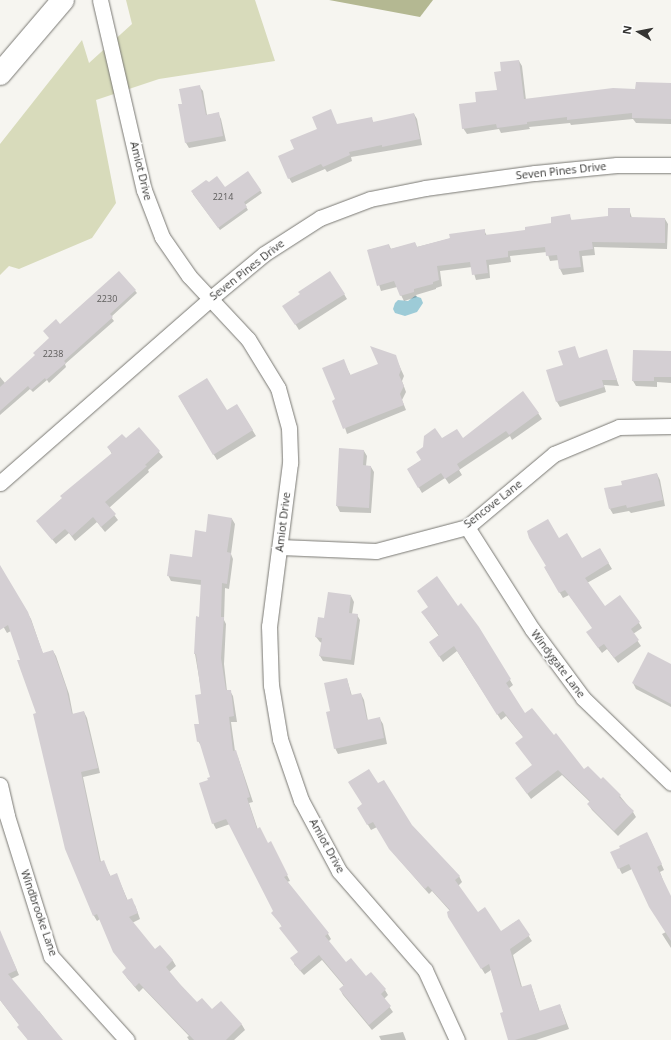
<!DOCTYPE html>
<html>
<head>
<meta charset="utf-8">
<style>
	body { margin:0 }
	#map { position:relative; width:671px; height:1040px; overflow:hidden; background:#f6f5f0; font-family:"Open Sans",sans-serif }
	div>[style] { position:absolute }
	.green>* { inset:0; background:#d8dbbb }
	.forest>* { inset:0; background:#b4b892 }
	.water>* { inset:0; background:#9dcbd7 }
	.shadow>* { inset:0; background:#0003 }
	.building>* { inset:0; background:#d4cfd3 }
	.roads { filter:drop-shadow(0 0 1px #797873) drop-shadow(0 0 1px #797873) }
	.minor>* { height:15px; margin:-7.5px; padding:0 7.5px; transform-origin:7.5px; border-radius:7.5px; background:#fff }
	.motorway>* { height:22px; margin:-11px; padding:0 11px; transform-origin:11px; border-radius:11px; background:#fff }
	span { translate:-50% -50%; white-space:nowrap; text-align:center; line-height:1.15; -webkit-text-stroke:3.5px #fff; paint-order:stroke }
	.number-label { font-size:9px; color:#5d5c5b }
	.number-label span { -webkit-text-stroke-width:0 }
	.street-label { font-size:11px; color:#353533 }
	.north { position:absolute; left:619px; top:12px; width:40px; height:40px; -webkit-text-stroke:3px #fff; paint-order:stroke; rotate:280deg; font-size:11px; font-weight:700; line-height:16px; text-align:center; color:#353533 }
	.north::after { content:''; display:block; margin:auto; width:14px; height:18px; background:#353533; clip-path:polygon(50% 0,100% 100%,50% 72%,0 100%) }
</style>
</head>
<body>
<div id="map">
	<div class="green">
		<i style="clip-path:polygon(126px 0,255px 0,275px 61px,159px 79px,96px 100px,116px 203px,92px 238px,19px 269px,9px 266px,0 275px,0 144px,82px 40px,89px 63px,132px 24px)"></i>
	</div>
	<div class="forest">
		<i style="clip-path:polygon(329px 0,433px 0,420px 17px)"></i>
	</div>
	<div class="water">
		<i style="clip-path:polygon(415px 296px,421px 298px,423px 303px,417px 312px,405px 316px,395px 313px,393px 309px,395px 303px,398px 300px,408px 301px)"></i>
	</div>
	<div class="shadow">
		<i style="clip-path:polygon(519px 61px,522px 66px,526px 100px,636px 90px,671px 84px,671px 124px,636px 123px,633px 119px,571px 125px,570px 123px,529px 127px,530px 129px,501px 133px,499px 129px,467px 134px,463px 128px,478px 103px,498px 90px,502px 72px)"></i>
		<i style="clip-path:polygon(199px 86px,203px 91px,207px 115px,218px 113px,221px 119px,226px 141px,189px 148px,186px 143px,179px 105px,183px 104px)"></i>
		<i style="clip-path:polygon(414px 114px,417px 119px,422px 145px,351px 157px,352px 161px,327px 172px,325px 169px,292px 183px,289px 178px,296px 149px,338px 125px,371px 118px,374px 123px)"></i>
		<i style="clip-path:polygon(260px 190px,262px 193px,245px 205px,248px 210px,220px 230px,193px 194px)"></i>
		<i style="clip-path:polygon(629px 209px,632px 218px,665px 219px,668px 224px,667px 249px,594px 247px,595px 255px,582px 256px,584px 272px,563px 275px,560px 269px,559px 260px,550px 261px,547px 252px,510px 256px,511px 262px,489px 265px,490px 278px,476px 280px,472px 267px,440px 271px,442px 286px,436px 288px,436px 289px,416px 295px,417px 297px,404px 301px,397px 287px,381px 291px,368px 250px,389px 245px,391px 249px,415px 243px,417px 247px,484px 230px,487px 236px,526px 231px,552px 224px,569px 215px,572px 221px,609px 217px)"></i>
		<i style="clip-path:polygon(119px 272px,137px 293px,111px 317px,114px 321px,65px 364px,66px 367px,49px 383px,47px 380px,33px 392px,30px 389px,0 415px,0 377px,5px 383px,36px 356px,60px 325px)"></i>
		<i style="clip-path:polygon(344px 294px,347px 299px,299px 330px,287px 311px)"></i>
		<i style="clip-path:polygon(574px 347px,579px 359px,606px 350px,619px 386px,604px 385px,606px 392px,560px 407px,557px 402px,564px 365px)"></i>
		<i style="clip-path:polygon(671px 352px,671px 383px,657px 382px,657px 387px,636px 386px,633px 381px)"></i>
		<i style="clip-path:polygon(395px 356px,404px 376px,402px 381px,406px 392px,402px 400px,406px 410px,347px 434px,336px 400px,343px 360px,351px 376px,379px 365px)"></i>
		<i style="clip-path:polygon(179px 397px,226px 412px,237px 405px,256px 436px,217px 460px)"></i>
		<i style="clip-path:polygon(538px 413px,542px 419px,512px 440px,510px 436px,459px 470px,462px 475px,449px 484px,445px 478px,422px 493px,408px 469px,422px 460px,442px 440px,462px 439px)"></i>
		<i style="clip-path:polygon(139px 428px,163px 457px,148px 470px,149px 472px,109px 508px,118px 520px,105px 532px,97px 522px,75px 541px,69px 533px,56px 544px,37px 521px,112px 454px,108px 447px,126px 440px)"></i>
		<i style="clip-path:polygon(340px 450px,364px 451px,367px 456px,366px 466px,371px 467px,374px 472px,371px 513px,340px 512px,337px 506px)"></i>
		<i style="clip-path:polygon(657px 474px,660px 480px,665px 506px,631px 513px,629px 511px,613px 514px,610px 509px,623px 485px)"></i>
		<i style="clip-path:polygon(232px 519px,235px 524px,231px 554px,233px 559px,229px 589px,225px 588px,224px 620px,226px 624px,224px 664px,227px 691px,230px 691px,233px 696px,237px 722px,231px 722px,235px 751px,238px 757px,253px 802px,249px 803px,258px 830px,268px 844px,273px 848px,290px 881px,287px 882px,328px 934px,331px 939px,328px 942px,346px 963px,385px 990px,388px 995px,384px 999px,393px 1012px,372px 1030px,343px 995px,340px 989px,344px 986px,322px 960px,304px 975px,294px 964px,299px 952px,273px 913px,275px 912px,230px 824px,216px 829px,213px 823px,209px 781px,212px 777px,202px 747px,198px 741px,202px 695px,195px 654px,200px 618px,202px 585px,171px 581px,168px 575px,193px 558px,207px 533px)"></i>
		<i style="clip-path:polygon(559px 540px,582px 560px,600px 549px,612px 569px,587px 583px,605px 608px,639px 623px,642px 628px,633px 634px,641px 646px,618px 663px,607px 649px,602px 653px,591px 638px,593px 628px,569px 595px,563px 598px,545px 568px)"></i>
		<i style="clip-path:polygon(0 577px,8px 581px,31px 619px,43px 654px,53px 651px,56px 656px,69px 694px,73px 715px,84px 712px,87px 718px,100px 773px,83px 777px,101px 862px,103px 861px,111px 877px,119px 880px,128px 901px,135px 905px,140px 919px,132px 923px,155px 950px,160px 946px,173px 961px,176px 966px,169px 972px,197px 1004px,212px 1011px,221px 1003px,242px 1025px,245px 1030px,234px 1040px,189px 1040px,187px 1037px,189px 1036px,143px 988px,139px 992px,127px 978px,123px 972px,127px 969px,114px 952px,100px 919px,97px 921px,94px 916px,22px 660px,11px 631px,7px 633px,0 621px)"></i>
		<i style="clip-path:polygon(351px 596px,354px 602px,352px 614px,357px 615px,360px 620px,354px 665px,323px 661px,320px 656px,322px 643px,320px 642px,316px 637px)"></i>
		<i style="clip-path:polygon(458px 607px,478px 628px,513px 685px,508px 689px,525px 715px,553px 737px,584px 771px,601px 780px,603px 778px,620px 796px,633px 812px,636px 817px,618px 836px,592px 810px,588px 804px,590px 802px,562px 775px,531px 799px,520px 784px,533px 766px,524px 738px,506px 716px,501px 720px,457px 651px,443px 662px,430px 643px,439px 636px,426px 618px)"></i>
		<i style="clip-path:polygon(671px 665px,671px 707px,636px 689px,633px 683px)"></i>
		<i style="clip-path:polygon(347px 679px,352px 696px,361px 694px,364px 700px,368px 721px,380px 719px,383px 724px,387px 744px,338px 754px,335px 748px,331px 712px)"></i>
		<i style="clip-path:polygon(378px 785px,411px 825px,459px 876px,462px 882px,458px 886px,477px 913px,501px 932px,518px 920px,532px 941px,513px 955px,522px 987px,531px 985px,540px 1012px,560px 1005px,569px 1029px,536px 1040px,510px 1040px,505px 1013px,491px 970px,485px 974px,453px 922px,450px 911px,432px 891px,429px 894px,394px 854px,377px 827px,371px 830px,358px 808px,363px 805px)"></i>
		<i style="clip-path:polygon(650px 839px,664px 870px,660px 872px,671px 902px,671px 948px,662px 934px,666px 932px,632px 869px,622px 874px,619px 868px)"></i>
		<i style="clip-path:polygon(0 947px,8px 950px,19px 975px,11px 979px,37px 1012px,39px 1011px,62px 1040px,28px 1040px,22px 1032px,20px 1026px,0 1000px)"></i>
		<i style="clip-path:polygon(403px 1032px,406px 1040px,381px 1040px,379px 1036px)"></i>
	</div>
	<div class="building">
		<i style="clip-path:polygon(519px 60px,524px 99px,613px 88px,635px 89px,636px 82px,671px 83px,671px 119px,632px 118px,632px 113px,567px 120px,567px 117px,527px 122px,527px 124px,497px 128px,496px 124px,462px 129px,459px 104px,476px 102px,475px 92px,497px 90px,494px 72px,501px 71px,500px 62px)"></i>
		<i style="clip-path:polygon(200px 85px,206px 115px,219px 112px,223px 136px,185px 143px,178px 104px,182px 104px,179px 89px)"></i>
		<i style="clip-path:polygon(331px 109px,337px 124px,372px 117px,373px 122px,414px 113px,420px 139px,382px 147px,382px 145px,349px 152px,350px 155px,323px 167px,321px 164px,288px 179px,278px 156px,294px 149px,290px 140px,317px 129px,312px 117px)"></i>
		<i style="clip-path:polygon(248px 171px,261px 190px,244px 202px,247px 207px,218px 228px,191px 191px,206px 180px,209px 182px,217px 176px,225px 187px)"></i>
		<i style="clip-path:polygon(608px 208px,630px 208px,630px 217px,665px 218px,665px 243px,592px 242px,593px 249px,579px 251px,581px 267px,559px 269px,557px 255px,546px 256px,545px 247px,508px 251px,508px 257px,486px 260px,488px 273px,472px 275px,470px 262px,437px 266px,439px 280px,433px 282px,433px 284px,414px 289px,414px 292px,400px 296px,394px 281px,377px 286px,367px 250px,389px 244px,390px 249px,415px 242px,417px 247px,450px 238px,449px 234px,485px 229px,485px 235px,525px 230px,525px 227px,551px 223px,551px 217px,570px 214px,571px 220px,608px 216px)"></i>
		<i style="clip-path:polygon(119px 271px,136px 290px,110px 314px,113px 317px,64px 361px,66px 363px,46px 380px,45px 378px,31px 390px,28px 386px,0 411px,0 387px,35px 355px,33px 353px,49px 338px,43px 331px,56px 319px,60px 324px)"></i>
		<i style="clip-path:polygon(330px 271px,345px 294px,295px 325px,282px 306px,300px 294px,298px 292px)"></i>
		<i style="clip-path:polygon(370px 346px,396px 355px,401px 370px,399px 375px,404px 386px,400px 394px,404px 405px,343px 429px,332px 401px,335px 399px,322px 368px,344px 359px,350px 375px,378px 364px)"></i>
		<i style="clip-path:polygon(575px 346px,579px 358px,607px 349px,617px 380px,602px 380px,604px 387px,556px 402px,546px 370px,563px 365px,558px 351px)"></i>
		<i style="clip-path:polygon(633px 350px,671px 351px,671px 377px,654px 377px,654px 381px,632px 381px)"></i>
		<i style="clip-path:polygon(207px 378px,227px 410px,237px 404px,253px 430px,213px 455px,178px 396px)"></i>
		<i style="clip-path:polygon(523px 391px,539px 413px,509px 435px,506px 431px,457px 464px,460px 469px,445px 479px,441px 473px,418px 488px,407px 469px,421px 460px,416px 452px,423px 447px,424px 436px,435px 428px,442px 438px,457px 429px,463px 438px)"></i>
		<i style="clip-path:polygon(139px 427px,160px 451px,145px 465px,147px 466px,105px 502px,116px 514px,101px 527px,93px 517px,72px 536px,65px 529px,52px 540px,36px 521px,62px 498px,60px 496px,112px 453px,107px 447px,122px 434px,126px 438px)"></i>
		<i style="clip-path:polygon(339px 448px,364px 450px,363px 465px,371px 466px,369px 508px,336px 506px)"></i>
		<i style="clip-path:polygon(657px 473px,663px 500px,627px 508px,626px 505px,609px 509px,604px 488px,622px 485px,621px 481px)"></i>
		<i style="clip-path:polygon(208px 514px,232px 518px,227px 552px,231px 553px,227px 584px,222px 583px,221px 617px,224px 617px,221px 658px,226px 690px,231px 690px,234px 716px,229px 717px,233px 751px,236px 750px,250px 797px,247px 798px,257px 829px,260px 827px,268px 843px,271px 841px,288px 875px,284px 877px,329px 933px,325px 936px,346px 962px,351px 958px,366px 976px,371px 972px,386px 989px,381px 994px,391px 1006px,369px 1025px,339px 989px,344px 985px,319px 955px,300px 971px,290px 958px,298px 952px,279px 928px,282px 926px,271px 913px,273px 911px,226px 819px,212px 824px,199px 783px,208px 780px,207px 778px,210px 777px,199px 741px,197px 742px,194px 724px,199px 724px,195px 695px,201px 694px,196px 654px,194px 654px,196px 616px,199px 617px,201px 580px,167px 576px,170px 554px,192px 557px,195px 530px,206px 532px)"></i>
		<i style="clip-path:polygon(548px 519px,559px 538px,567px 533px,582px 558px,600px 548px,609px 563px,585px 578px,605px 606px,620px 595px,640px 622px,631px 629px,639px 640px,614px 658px,604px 644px,598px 648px,586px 632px,592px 628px,565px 590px,559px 593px,544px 567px,546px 566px,529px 538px,527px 531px)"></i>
		<i style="clip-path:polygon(0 565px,28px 612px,43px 653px,53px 650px,66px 687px,72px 714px,84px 711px,98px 768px,81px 772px,100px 862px,104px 860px,110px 876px,117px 873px,127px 900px,132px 898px,138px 913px,129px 917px,155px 949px,160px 945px,173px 960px,166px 967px,179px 983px,197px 1002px,202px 998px,212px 1009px,221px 1001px,242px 1024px,226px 1040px,194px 1040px,139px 983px,135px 987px,122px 972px,126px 968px,113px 952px,97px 914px,93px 916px,65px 849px,33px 714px,36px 713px,17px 660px,20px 660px,8px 625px,0 630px)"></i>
		<i style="clip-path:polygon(437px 576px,458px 606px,461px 603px,479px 627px,511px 679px,506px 683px,525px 713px,532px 708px,554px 735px,556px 733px,584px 769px,588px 766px,601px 779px,603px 777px,621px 795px,619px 797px,634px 811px,614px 831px,587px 804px,590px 801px,558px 770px,527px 794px,515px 778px,532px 765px,515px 743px,523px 737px,503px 711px,497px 715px,454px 646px,439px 657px,429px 642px,439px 635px,421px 612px,428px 607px,417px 591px)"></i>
		<i style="clip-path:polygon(328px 592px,351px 595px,349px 613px,358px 614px,351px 660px,319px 656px,322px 638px,315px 637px,318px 617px,324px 618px)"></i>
		<i style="clip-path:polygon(648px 652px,671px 664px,671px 704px,632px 683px)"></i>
		<i style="clip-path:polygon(347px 678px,351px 695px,361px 693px,367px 720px,380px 717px,384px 738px,334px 749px,326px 712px,330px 711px,324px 683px)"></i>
		<i style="clip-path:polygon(369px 769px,378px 783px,384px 780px,412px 825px,460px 876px,455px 880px,478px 912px,485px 907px,501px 931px,519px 919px,530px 935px,510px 949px,521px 987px,531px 984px,539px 1011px,560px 1004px,566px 1024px,515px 1040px,508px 1040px,500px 1013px,503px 1012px,489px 964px,481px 969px,448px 917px,447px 912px,450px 910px,428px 886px,425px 889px,389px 849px,373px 822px,367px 825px,357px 808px,362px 804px,348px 782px)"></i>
		<i style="clip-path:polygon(647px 832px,662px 864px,657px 867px,671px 896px,671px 941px,649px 907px,629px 864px,618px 869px,610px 852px,620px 848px,619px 846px)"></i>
		<i style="clip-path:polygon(0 930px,17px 970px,8px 974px,63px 1040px,28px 1040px,17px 1027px,19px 1025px,0 1000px)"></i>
	</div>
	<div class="roads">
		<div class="minor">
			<i style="left:100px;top:0;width:195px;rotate:77deg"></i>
			<i style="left:144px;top:190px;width:50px;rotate:69deg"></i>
			<i style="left:162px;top:237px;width:47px;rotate:55.3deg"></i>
			<i style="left:189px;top:276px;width:86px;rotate:46.9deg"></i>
			<i style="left:248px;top:339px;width:57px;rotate:58.5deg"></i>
			<i style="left:278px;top:388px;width:41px;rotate:74.6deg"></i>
			<i style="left:289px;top:428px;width:35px;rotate:88deg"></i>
			<i style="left:290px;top:463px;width:164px;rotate:97.3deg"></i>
			<i style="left:269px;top:626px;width:59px;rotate:88.1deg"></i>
			<i style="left:271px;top:685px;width:55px;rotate:80.5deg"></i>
			<i style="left:280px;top:739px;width:65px;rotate:71deg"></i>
			<i style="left:301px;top:800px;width:81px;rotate:61.8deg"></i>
			<i style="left:339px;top:871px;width:131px;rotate:49deg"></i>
			<i style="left:425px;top:970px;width:77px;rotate:65.4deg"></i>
			<i style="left:0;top:483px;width:281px;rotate:-41.2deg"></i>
			<i style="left:211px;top:298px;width:69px;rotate:-39.7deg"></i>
			<i style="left:264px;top:254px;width:67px;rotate:-32.7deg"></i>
			<i style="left:320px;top:218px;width:53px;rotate:-20.8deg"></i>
			<i style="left:370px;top:199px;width:56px;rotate:-11.3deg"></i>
			<i style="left:425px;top:188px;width:111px;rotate:-7.8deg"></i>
			<i style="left:535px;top:173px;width:82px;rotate:-5.6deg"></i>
			<i style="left:617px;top:165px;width:54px"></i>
			<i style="left:467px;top:527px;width:121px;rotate:57.5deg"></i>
			<i style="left:532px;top:629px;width:86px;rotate:53.5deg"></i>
			<i style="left:583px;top:698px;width:122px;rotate:44deg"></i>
			<i style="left:280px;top:547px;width:96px;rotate:2.4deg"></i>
			<i style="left:376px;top:551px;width:94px;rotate:-14.8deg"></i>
			<i style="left:467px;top:527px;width:114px;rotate:-40deg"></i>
			<i style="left:554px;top:454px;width:70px;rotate:-22.6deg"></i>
			<i style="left:619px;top:427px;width:52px;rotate:-1.1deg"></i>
			<i style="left:0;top:785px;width:32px;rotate:77deg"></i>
			<i style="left:7px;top:816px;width:147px;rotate:72.6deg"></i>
			<i style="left:51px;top:956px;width:113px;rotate:47.9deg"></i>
		</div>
		<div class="motorway">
			<i style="left:0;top:74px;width:97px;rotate:-49.6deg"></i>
		</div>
	</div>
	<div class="number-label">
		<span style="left:223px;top:197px">2214</span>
		<span style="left:107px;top:299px">2230</span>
		<span style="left:53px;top:354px">2238</span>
	</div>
	<div class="street-label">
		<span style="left:141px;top:171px;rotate:76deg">Amiot Drive</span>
		<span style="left:561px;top:171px;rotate:-6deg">Seven Pines Drive</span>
		<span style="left:247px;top:270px;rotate:-38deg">Seven Pines Drive</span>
		<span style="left:493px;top:504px;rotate:-38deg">Sencove Lane</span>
		<span style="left:283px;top:522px;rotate:-83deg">Amiot Drive</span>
		<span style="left:558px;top:664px;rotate:53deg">Windygate Lane</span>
		<span style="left:327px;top:846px;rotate:61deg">Amiot Drive</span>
		<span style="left:39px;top:913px;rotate:71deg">Windbrooke Lane</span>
	</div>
	<div class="north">N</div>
</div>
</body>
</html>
